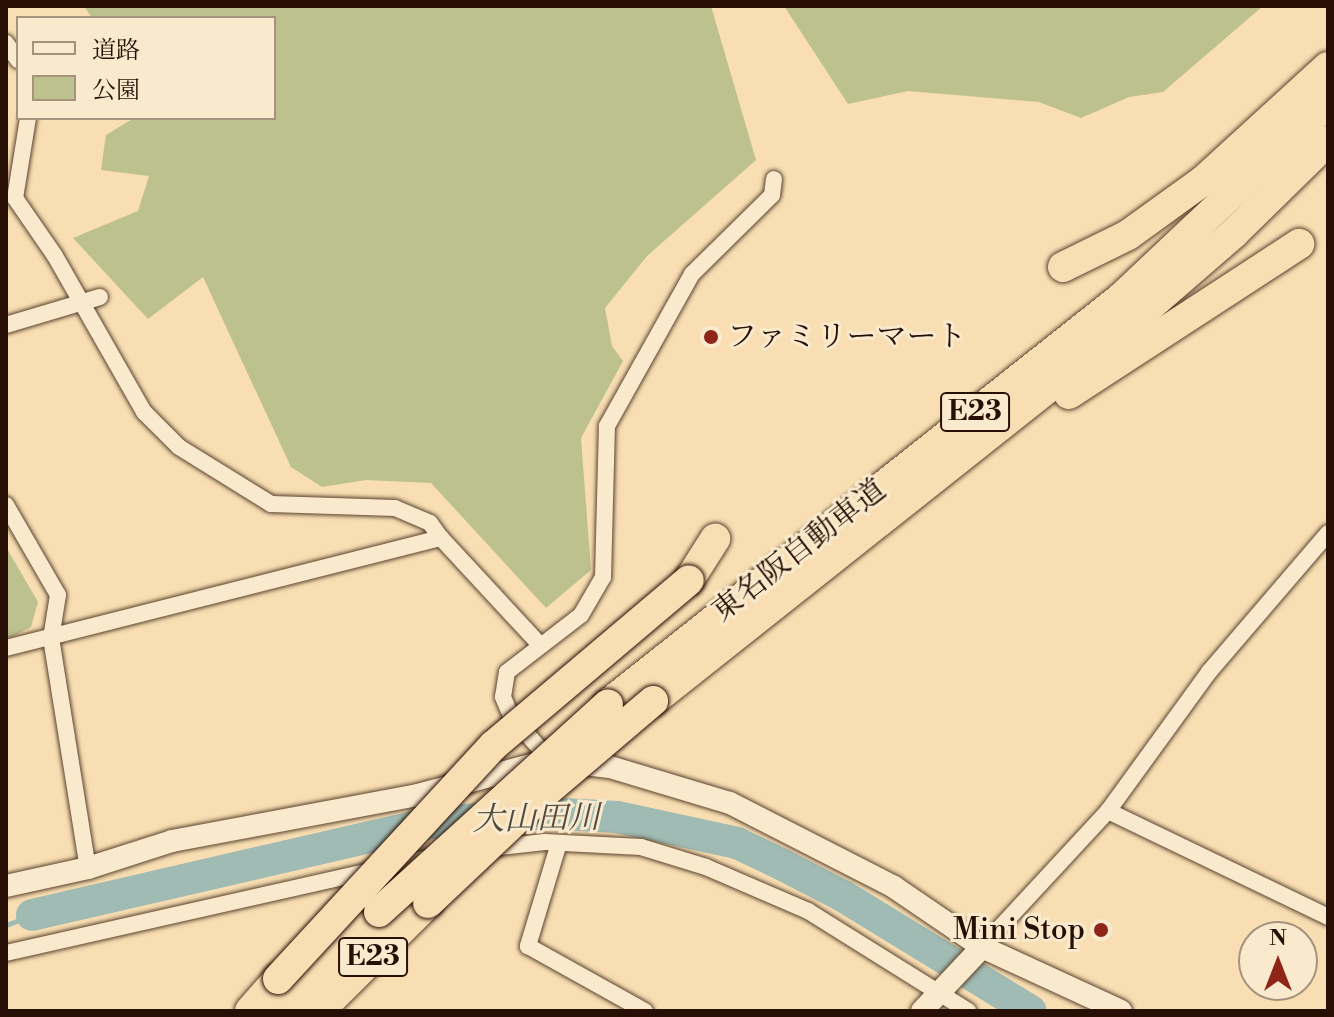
<!DOCTYPE html>
<html>
<head>
<meta charset="utf-8">
<style>
	body { margin:0 }
	#map { position:relative; width:1334px; height:1017px; overflow:hidden; background:#f8deb2; font-family:"Libre Bodoni","Noto Serif JP",serif }
	div>[style] { position:absolute }
	.green>* { inset:0; background:#bcc18d }
	.stream>* { height:5px; margin:-2.5px; padding:0 2.5px; transform-origin:2.5px; border-radius:2.5px; background:#9fbbb3 }
	.river>* { height:32px; margin:-16px; padding:0 16px; transform-origin:16px; border-radius:16px; background:#9fbbb3 }
	.roads { filter:drop-shadow(0 0 2px #5b4330) drop-shadow(0 0 2px #5b4330) }
	.street>* { height:16px; margin:-8px; padding:0 8px; transform-origin:8px; border-radius:8px; background:#faeacd }
	.secondary>* { height:22px; margin:-11px; padding:0 11px; transform-origin:11px; border-radius:11px; background:#faeacd }
	.highway>* { height:30px; margin:-15px; padding:0 15px; transform-origin:15px; border-radius:15px; background:#f8deb2 }
	.bridges { filter:drop-shadow(0 0 2px #270f05) drop-shadow(0 0 2px #270f05) }
	.highway-bridge>* { height:30px; margin:-15px; padding:0 15px; transform-origin:15px; border-radius:15px; background:#f8deb2 }
	.dots>* { width:22px; height:22px; translate:-50% -50%; box-sizing:border-box; border:4px solid #faeacd; border-radius:50% }
	span { translate:-50% -50%; white-space:nowrap; text-align:center; line-height:1.15; -webkit-text-stroke:6px #faeacd; paint-order:stroke }
	.shield-label span { padding:2px 6px; background:#faeacd; border:2px solid; border-radius:6px; -webkit-text-stroke-width:0 }
	.shield-label { font-size:28px; color:#270f05; font-weight:700 }
	.poi-label { font-size:30px; color:#270f05 }
	.left { translate:0 -50%; text-align:left }
	.right { translate:-100% -50%; text-align:right }
	.street-label { font-size:30px; color:#270f05 }
	.water-label { font-size:32px; color:#514b42; font-style:italic }
	.frame { position:absolute; inset:0; border:8px solid #270f05; pointer-events:none }
	.legend { position:absolute; left:16px; top:16px; width:260px; height:104px; box-sizing:border-box; background:#faeacd; border:2px solid #a6927d; margin:0; padding:10px 14px; list-style:none; font-size:24px; color:#270f05 }
	.legend li { display:flex; align-items:center; gap:16px; height:40px }
	.legend b { width:40px; border:2px solid #a6927d }
	.north { position:absolute; left:1238px; top:921px; width:80px; height:80px; box-sizing:border-box; background:#faeacd; border:2px solid #a6927d; border-radius:50%; rotate:0deg; font-size:22px; font-weight:700; line-height:32px; text-align:center; color:#270f05 }
	.north::after { content:''; display:block; margin:auto; width:28px; height:36px; background:#8f2418; clip-path:polygon(50% 0,100% 100%,50% 72%,0 100%) }
</style>
</head>
<body>
<div id="map">
	<div class="green">
		<i style="clip-path:polygon(84px 6px,711px 6px,756px 160px,647px 256px,605px 308px,612px 346px,623px 361px,581px 438px,591px 570px,546px 608px,431px 483px,366px 480px,322px 487px,291px 467px,203px 277px,148px 319px,73px 238px,138px 211px,149px 176px,101px 170px,106px 135px,134px 118px,274px 118px,274px 18px,92px 18px)"></i>
		<i style="clip-path:polygon(784px 6px,1263px 6px,1163px 92px,1129px 97px,1081px 118px,1039px 102px,908px 91px,848px 104px)"></i>
		<i style="clip-path:polygon(6px 547px,38px 602px,31px 627px,12px 637px,6px 637px)"></i>
	</div>
	<div class="stream">
		<i style="left:6px;top:925px;width:28px;rotate:-21deg"></i>
	</div>
	<div class="river">
		<i style="left:32px;top:915px;width:410px;rotate:-13deg"></i>
		<i style="left:432px;top:823px;width:114px;rotate:-5deg"></i>
		<i style="left:546px;top:813px;width:71px;rotate:3.2deg"></i>
		<i style="left:617px;top:817px;width:123px;rotate:12.2deg"></i>
		<i style="left:737px;top:843px;width:49px;rotate:25.5deg"></i>
		<i style="left:781px;top:864px;width:70px;rotate:27.3deg"></i>
		<i style="left:843px;top:896px;width:220px;rotate:31.5deg"></i>
	</div>
	<div class="roads">
		<div class="street">
			<i style="left:6px;top:43px;width:21px;rotate:55deg"></i>
			<i style="left:28px;top:118px;width:81px;rotate:99.2deg"></i>
			<i style="left:15px;top:198px;width:70px;rotate:55.4deg"></i>
			<i style="left:55px;top:256px;width:180px;rotate:60.3deg"></i>
			<i style="left:144px;top:412px;width:49px;rotate:45deg"></i>
			<i style="left:179px;top:447px;width:108px;rotate:31.8deg"></i>
			<i style="left:271px;top:504px;width:124px;rotate:1.8deg"></i>
			<i style="left:395px;top:508px;width:38px;rotate:23deg"></i>
			<i style="left:430px;top:523px;width:19px;rotate:54deg"></i>
			<i style="left:6px;top:325px;width:98px;rotate:-16.6deg"></i>
			<i style="left:6px;top:505px;width:104px;rotate:60deg"></i>
			<i style="left:58px;top:595px;width:44px;rotate:99.2deg"></i>
			<i style="left:51px;top:638px;width:233px;rotate:80.9deg"></i>
			<i style="left:6px;top:648px;width:449px;rotate:-14.2deg"></i>
			<i style="left:441px;top:538px;width:146px;rotate:47.2deg"></i>
			<i style="left:550px;top:760px;width:59px;rotate:-131.6deg"></i>
			<i style="left:511px;top:716px;width:21px;rotate:-113deg"></i>
			<i style="left:503px;top:697px;width:25px;rotate:-81deg"></i>
			<i style="left:507px;top:672px;width:93px;rotate:-37.6deg"></i>
			<i style="left:581px;top:615px;width:44px;rotate:-59.9deg"></i>
			<i style="left:603px;top:577px;width:151px;rotate:-88.5deg"></i>
			<i style="left:607px;top:426px;width:174px;rotate:-60.8deg"></i>
			<i style="left:692px;top:274px;width:112px;rotate:-44.6deg"></i>
			<i style="left:772px;top:195px;width:16px;rotate:-83deg"></i>
			<i style="left:1108px;top:811px;width:244px;rotate:25.7deg"></i>
			<i style="left:559px;top:843px;width:108px;rotate:106.8deg"></i>
			<i style="left:528px;top:946px;width:134px;rotate:29.1deg"></i>
			<i style="left:491px;top:848px;width:54px;rotate:-6.3deg"></i>
			<i style="left:545px;top:842px;width:96px;rotate:3deg"></i>
			<i style="left:641px;top:847px;width:68px;rotate:17.1deg"></i>
			<i style="left:706px;top:867px;width:111px;rotate:23.3deg"></i>
			<i style="left:808px;top:911px;width:189px;rotate:32deg"></i>
			<i style="left:982px;top:947px;width:185px;rotate:-47.2deg"></i>
			<i style="left:1108px;top:811px;width:172px;rotate:-54deg"></i>
			<i style="left:1209px;top:672px;width:183px;rotate:-49.4deg"></i>
			<i style="left:6px;top:953px;width:438px;rotate:-12.7deg"></i>
		</div>
		<div class="secondary">
			<i style="left:6px;top:886px;width:84px;rotate:-12.4deg"></i>
			<i style="left:88px;top:868px;width:88px;rotate:-17.8deg"></i>
			<i style="left:172px;top:841px;width:250px;rotate:-10.6deg"></i>
			<i style="left:418px;top:795px;width:137px;rotate:-14.9deg"></i>
			<i style="left:550px;top:760px;width:60px;rotate:6.7deg"></i>
			<i style="left:610px;top:767px;width:125px;rotate:16.7deg"></i>
			<i style="left:730px;top:803px;width:184px;rotate:27.1deg"></i>
			<i style="left:894px;top:887px;width:107px;rotate:34.3deg"></i>
			<i style="left:982px;top:947px;width:153px;rotate:24.7deg"></i>
			<i style="left:922px;top:1011px;width:88px;rotate:-46.8deg"></i>
		</div>
		<div class="highway">
			<i style="left:1063px;top:267px;width:72px;rotate:-26.2deg"></i>
			<i style="left:1128px;top:235px;width:92px;rotate:-35.8deg"></i>
			<i style="left:1203px;top:181px;width:169px;rotate:-42.4deg"></i>
			<i style="left:1069px;top:394px;width:275px;rotate:-33.1deg"></i>
			<i style="left:689px;top:580px;width:49px;rotate:-57.6deg"></i>
			<i style="left:653px;top:701px;width:616px;rotate:-38.41deg"></i>
			<i style="left:1136px;top:318px;width:130px;rotate:-40.9deg"></i>
			<i style="left:1234px;top:233px;width:132px;rotate:-44.4deg"></i>
			<i style="left:608px;top:704px;width:654px;rotate:-38.36deg"></i>
			<i style="left:1121px;top:298px;width:284px;rotate:-43.3deg"></i>
			<i style="left:250px;top:1011px;width:43px;rotate:-48.8deg"></i>
			<i style="left:282px;top:1011px;width:139px;rotate:-45.6deg"></i>
			<i style="left:319px;top:1011px;width:153px;rotate:-44.7deg"></i>
		</div>
	</div>
	<div class="bridges">
		<div class="highway-bridge">
			<i style="left:428px;top:903px;width:156px;rotate:-43.4deg"></i>
			<i style="left:541px;top:796px;width:147px;rotate:-40.3deg"></i>
			<i style="left:379px;top:912px;width:309px;rotate:-42.2deg"></i>
			<i style="left:278px;top:979px;width:318px;rotate:-47.3deg"></i>
			<i style="left:494px;top:745px;width:255px;rotate:-40.2deg"></i>
		</div>
	</div>
	<div class="dots">
		<i style="left:711px;top:337px;background:#8f2418"></i>
		<i style="left:1101px;top:930px;background:#8f2418"></i>
	</div>
	<div class="shield-label">
		<span style="left:975px;top:412px">E23</span>
		<span style="left:373px;top:957px">E23</span>
	</div>
	<div class="poi-label">
		<span class="left" style="left:727px;top:337px">ファミリーマート</span>
		<span class="right" style="left:1085px;top:930px">Mini Stop</span>
	</div>
	<div class="street-label">
		<span style="left:799px;top:551px;rotate:-38deg">東名阪自動車道</span>
	</div>
	<div class="water-label">
		<span style="left:536px;top:819px;rotate:-1deg">大山田川</span>
	</div>
	<div class="frame"></div>
	<ul class="legend">
	<li><b style="height:10px;background:#faeacd"></b>道路</li>
	<li><b style="height:22px;background:#bcc18d"></b>公園</li>
	</ul>
	<div class="north">N</div>
</div>
</body>
</html>
